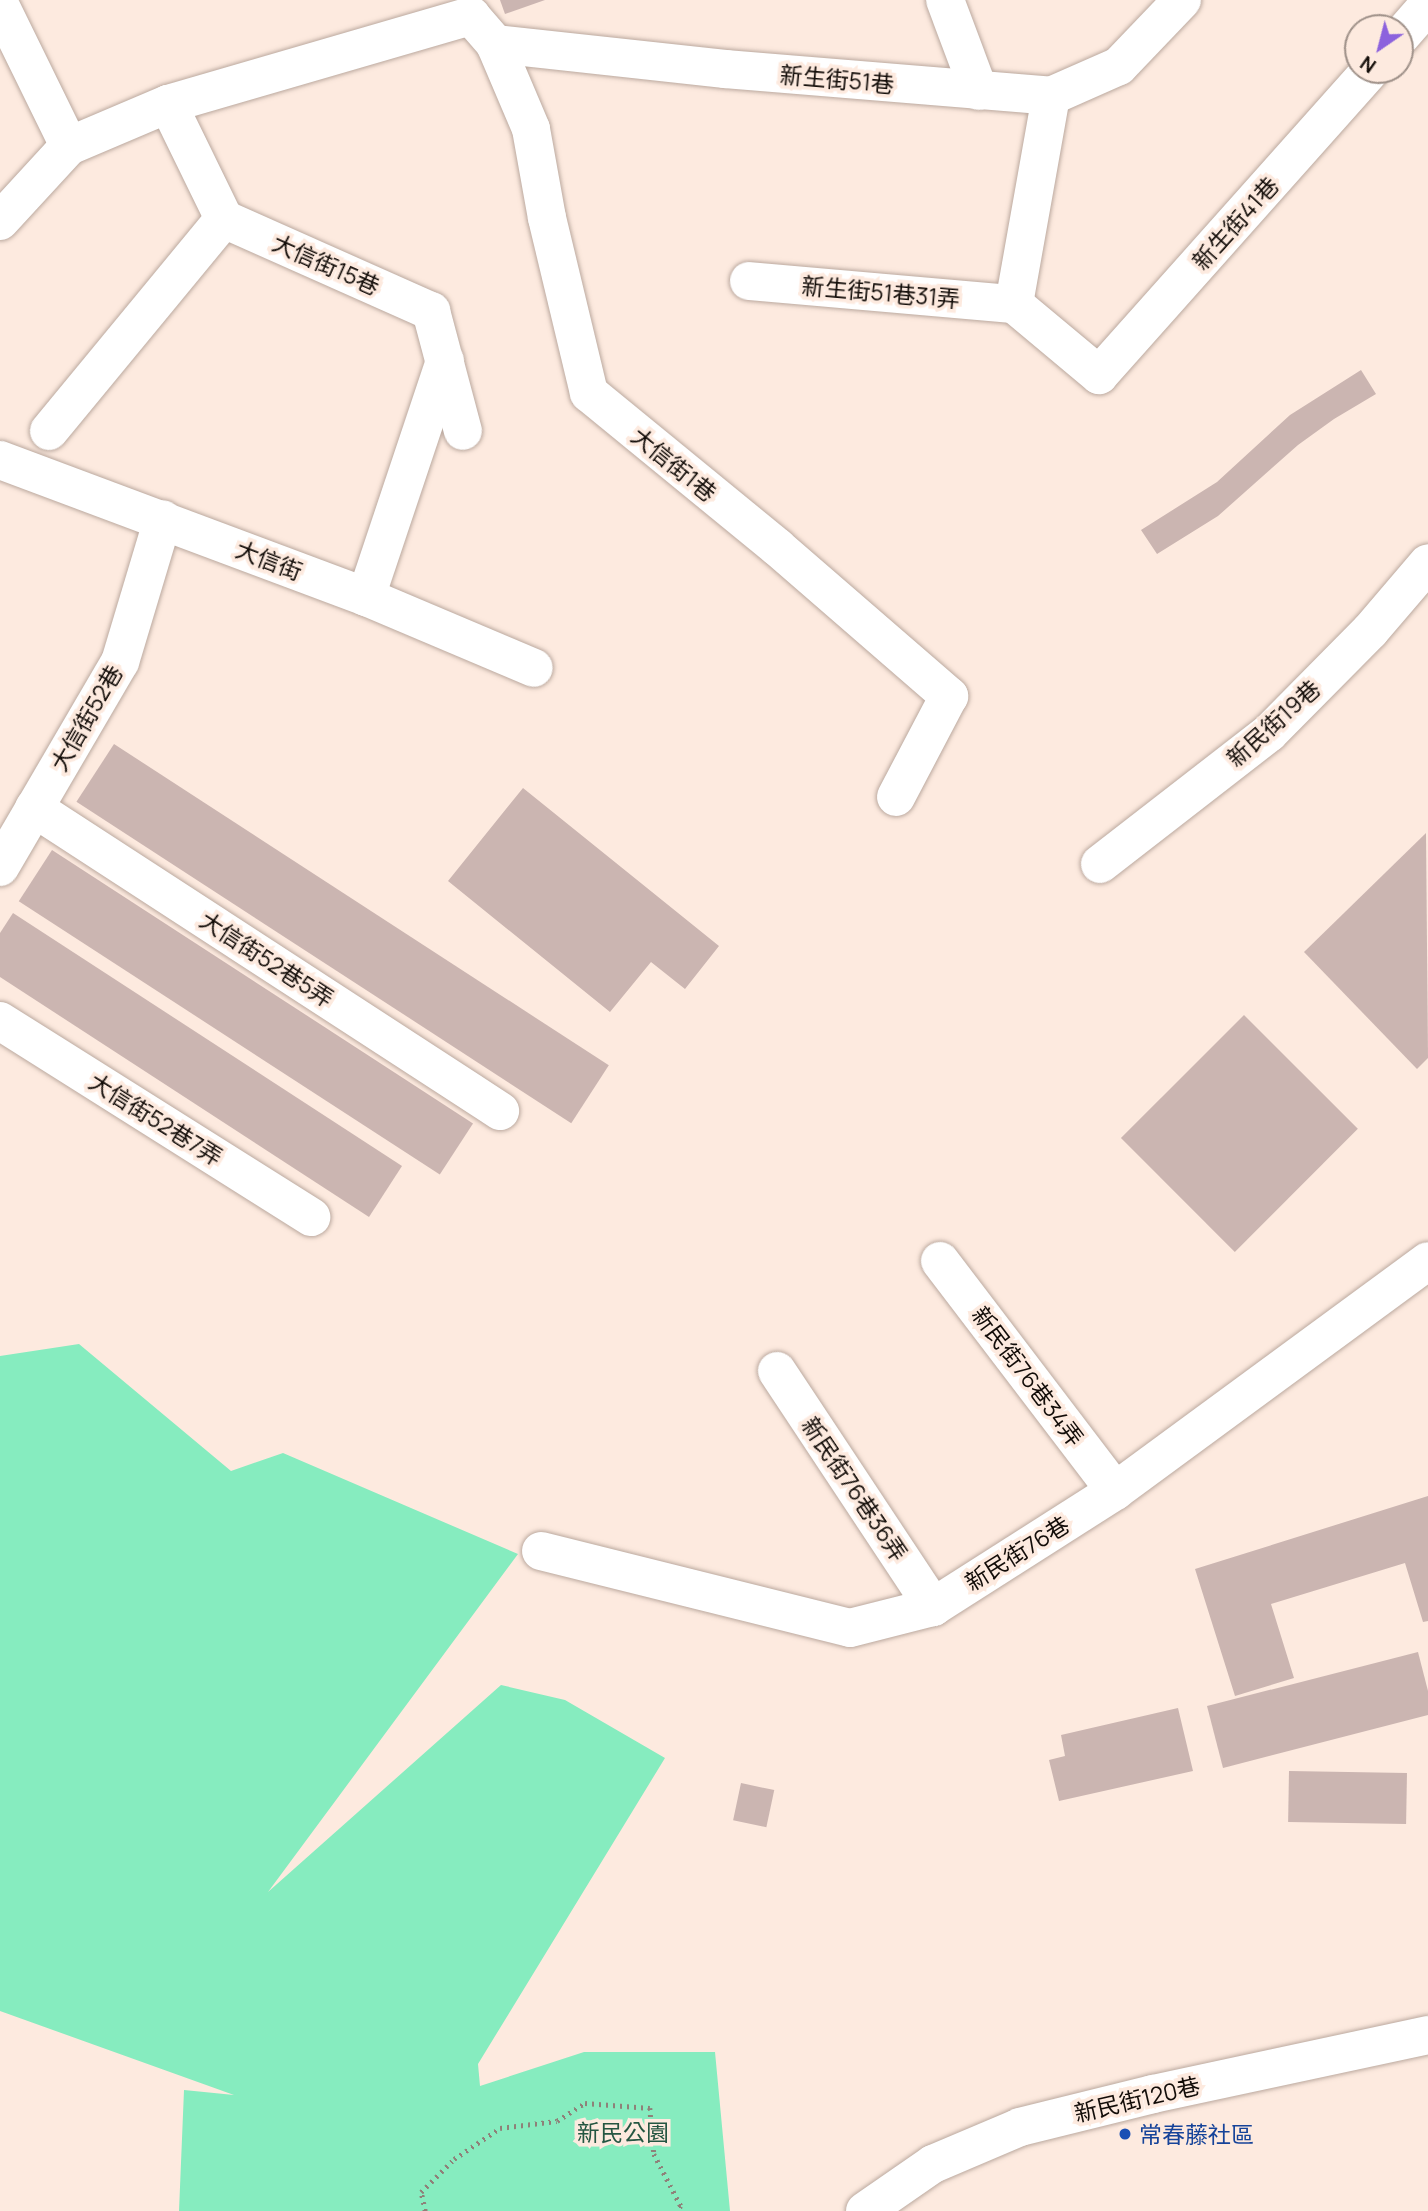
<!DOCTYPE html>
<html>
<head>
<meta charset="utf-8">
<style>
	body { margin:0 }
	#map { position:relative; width:1428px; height:2211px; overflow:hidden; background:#fdeadf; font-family:Manrope,"Noto Sans TC",sans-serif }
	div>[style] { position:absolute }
	.green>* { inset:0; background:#86ecbf }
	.building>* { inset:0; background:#cbb5b1; transform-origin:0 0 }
	.path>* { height:4.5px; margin-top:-2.25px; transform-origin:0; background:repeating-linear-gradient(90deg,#8e8179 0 2px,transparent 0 7px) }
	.roads { filter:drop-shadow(0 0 2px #bba99f) drop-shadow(0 0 2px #bba99f) }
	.street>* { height:38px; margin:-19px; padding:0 19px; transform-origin:19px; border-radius:19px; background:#fff }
	.dots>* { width:19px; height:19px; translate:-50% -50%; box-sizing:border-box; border:4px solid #fdeadf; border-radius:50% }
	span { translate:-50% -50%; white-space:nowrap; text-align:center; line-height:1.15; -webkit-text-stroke:7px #fdeadf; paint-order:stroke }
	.street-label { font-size:23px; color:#120c08 }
	.park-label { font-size:23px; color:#255642 }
	.transit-label { font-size:23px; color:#164399 }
	.left { translate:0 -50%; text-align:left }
	.north { position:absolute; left:1344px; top:14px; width:70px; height:70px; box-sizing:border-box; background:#fdeadf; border:2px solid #9f9189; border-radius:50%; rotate:215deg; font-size:19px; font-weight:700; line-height:28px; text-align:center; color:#120c08 }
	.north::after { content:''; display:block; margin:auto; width:24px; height:32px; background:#8c62dd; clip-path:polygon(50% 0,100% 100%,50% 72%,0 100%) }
</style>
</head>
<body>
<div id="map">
	<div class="green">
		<i style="clip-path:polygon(79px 1344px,231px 1471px,283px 1453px,518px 1554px,268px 1892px,501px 1685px,565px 1700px,665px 1758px,478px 2064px,480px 2086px,584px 2052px,715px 2052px,730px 2211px,179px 2211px,184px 2090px,234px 2095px,0 2011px,0 1356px)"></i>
	</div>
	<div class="building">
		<i style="clip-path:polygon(500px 0,545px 0,505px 14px)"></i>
		<i style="clip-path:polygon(1361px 370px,1376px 394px,1334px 419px,1298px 445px,1218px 516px,1157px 554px,1141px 530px,1217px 482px,1290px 415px)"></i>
		<i style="left:114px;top:744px;width:590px;height:69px;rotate:33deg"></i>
		<i style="clip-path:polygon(523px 788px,719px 946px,685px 989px,651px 962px,610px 1012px,448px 881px)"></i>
		<i style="clip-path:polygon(1426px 833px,1428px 1058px,1417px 1069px,1304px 952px)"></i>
		<i style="left:52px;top:850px;width:502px;height:61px;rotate:33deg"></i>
		<i style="clip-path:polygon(13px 913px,402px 1166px,369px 1217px,0 977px,0 933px)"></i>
		<i style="left:1244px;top:1015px;width:161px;height:174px;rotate:45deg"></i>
		<i style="clip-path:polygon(1428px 1496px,1428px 1621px,1423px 1622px,1405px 1563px,1271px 1604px,1294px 1678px,1235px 1696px,1195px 1569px)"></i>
		<i style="clip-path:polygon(1418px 1652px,1428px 1691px,1428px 1715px,1223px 1768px,1207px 1706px)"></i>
		<i style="clip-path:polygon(1178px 1708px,1193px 1771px,1059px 1801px,1049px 1760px,1065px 1756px,1061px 1735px)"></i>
		<i style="left:1289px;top:1771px;width:118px;height:51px;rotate:1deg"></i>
		<i style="left:741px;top:1783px;width:34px;height:38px;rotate:12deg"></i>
	</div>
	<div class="path">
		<i style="left:425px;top:2211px;width:19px;rotate:-102deg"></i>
		<i style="left:421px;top:2192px;width:47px;rotate:-45deg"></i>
		<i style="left:454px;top:2159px;width:55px;rotate:-34deg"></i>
		<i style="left:500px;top:2128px;width:57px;rotate:-7deg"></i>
		<i style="left:557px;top:2121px;width:33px;rotate:-33deg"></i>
		<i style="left:585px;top:2103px;width:65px;rotate:4.4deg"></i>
		<i style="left:650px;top:2108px;width:46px;rotate:85deg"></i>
		<i style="left:654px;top:2154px;width:59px;rotate:62.6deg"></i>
		<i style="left:681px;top:2206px;width:6px;rotate:129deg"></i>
	</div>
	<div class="roads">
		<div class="street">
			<i style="left:945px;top:0;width:97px;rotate:69.5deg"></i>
			<i style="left:0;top:5px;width:157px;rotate:63.9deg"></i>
			<i style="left:1400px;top:37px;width:43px;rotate:-48.8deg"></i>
			<i style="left:495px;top:44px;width:92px;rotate:67deg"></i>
			<i style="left:531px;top:129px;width:90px;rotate:79.8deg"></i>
			<i style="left:547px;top:218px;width:180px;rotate:76.5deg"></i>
			<i style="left:589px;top:393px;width:243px;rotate:39.3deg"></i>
			<i style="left:777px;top:547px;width:228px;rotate:40.9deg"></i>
			<i style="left:949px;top:696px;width:114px;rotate:117.7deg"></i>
			<i style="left:1051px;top:96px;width:211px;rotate:100.1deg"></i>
			<i style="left:1014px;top:304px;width:111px;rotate:39.9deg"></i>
			<i style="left:1099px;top:375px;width:409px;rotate:-48.3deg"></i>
			<i style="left:168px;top:104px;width:128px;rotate:64deg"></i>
			<i style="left:224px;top:219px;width:227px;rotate:24deg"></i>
			<i style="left:431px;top:311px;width:124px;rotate:75.1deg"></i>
			<i style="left:0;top:221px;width:102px;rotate:-47.4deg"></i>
			<i style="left:69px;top:146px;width:108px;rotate:-23deg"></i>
			<i style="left:168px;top:104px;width:316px;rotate:-16.2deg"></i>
			<i style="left:471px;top:16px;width:37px;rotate:49deg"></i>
			<i style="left:495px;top:44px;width:231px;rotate:6.2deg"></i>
			<i style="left:725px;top:69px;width:327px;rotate:4.7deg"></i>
			<i style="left:1051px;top:96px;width:74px;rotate:-23.8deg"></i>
			<i style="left:1119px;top:66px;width:91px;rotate:-46.3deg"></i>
			<i style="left:749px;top:281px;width:266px;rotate:5deg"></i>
			<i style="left:49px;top:431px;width:275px;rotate:-50.5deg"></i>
			<i style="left:0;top:460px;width:391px;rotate:20.5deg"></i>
			<i style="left:366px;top:597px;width:182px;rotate:22.9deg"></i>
			<i style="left:366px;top:597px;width:249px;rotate:-71.5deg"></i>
			<i style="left:34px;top:808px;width:556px;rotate:33.03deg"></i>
			<i style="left:1100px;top:864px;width:214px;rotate:-37.8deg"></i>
			<i style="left:1269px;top:733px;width:144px;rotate:-45.3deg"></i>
			<i style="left:1370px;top:631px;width:89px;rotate:-49.5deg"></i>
			<i style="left:0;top:867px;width:238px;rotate:-59.7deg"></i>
			<i style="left:120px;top:662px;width:149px;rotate:-73.3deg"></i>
			<i style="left:0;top:1021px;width:368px;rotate:32.2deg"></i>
			<i style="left:940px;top:1261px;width:289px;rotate:52.7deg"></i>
			<i style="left:777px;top:1371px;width:283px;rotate:56.5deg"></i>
			<i style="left:541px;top:1551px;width:318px;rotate:14deg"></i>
			<i style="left:850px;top:1628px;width:86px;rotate:-14.2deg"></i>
			<i style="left:933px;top:1607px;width:216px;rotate:-32.5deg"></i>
			<i style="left:1115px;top:1491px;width:388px;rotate:-36.3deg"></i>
			<i style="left:865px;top:2211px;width:83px;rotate:-34.7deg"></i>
			<i style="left:933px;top:2164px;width:95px;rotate:-23deg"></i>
			<i style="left:1020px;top:2127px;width:137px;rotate:-13.9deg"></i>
			<i style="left:1153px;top:2094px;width:281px;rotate:-12.1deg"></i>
		</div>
	</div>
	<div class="dots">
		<i style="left:1125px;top:2134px;background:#1a4fb4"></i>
	</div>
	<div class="street-label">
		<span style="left:837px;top:79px;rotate:5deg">新生街51巷</span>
		<span style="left:1235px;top:223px;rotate:-48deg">新生街41巷</span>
		<span style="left:326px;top:264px;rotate:24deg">大信街15巷</span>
		<span style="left:881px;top:292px;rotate:5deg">新生街51巷31弄</span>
		<span style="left:674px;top:464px;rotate:39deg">大信街1巷</span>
		<span style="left:269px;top:560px;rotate:21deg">大信街</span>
		<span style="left:86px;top:718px;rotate:-60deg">大信街52巷</span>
		<span style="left:1273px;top:723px;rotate:-42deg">新民街19巷</span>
		<span style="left:267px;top:959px;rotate:33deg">大信街52巷5弄</span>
		<span style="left:156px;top:1119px;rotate:32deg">大信街52巷7弄</span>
		<span style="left:1028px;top:1376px;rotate:53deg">新民街76巷34弄</span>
		<span style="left:855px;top:1489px;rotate:56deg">新民街76巷36弄</span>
		<span style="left:1017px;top:1553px;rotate:-32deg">新民街76巷</span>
		<span style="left:1137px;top:2099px;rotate:-13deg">新民街120巷</span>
	</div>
	<div class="park-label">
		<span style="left:623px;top:2132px">新民公園</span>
	</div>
	<div class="transit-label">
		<span class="left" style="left:1139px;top:2134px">常春藤社區</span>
	</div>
	<div class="north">N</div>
</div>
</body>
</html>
